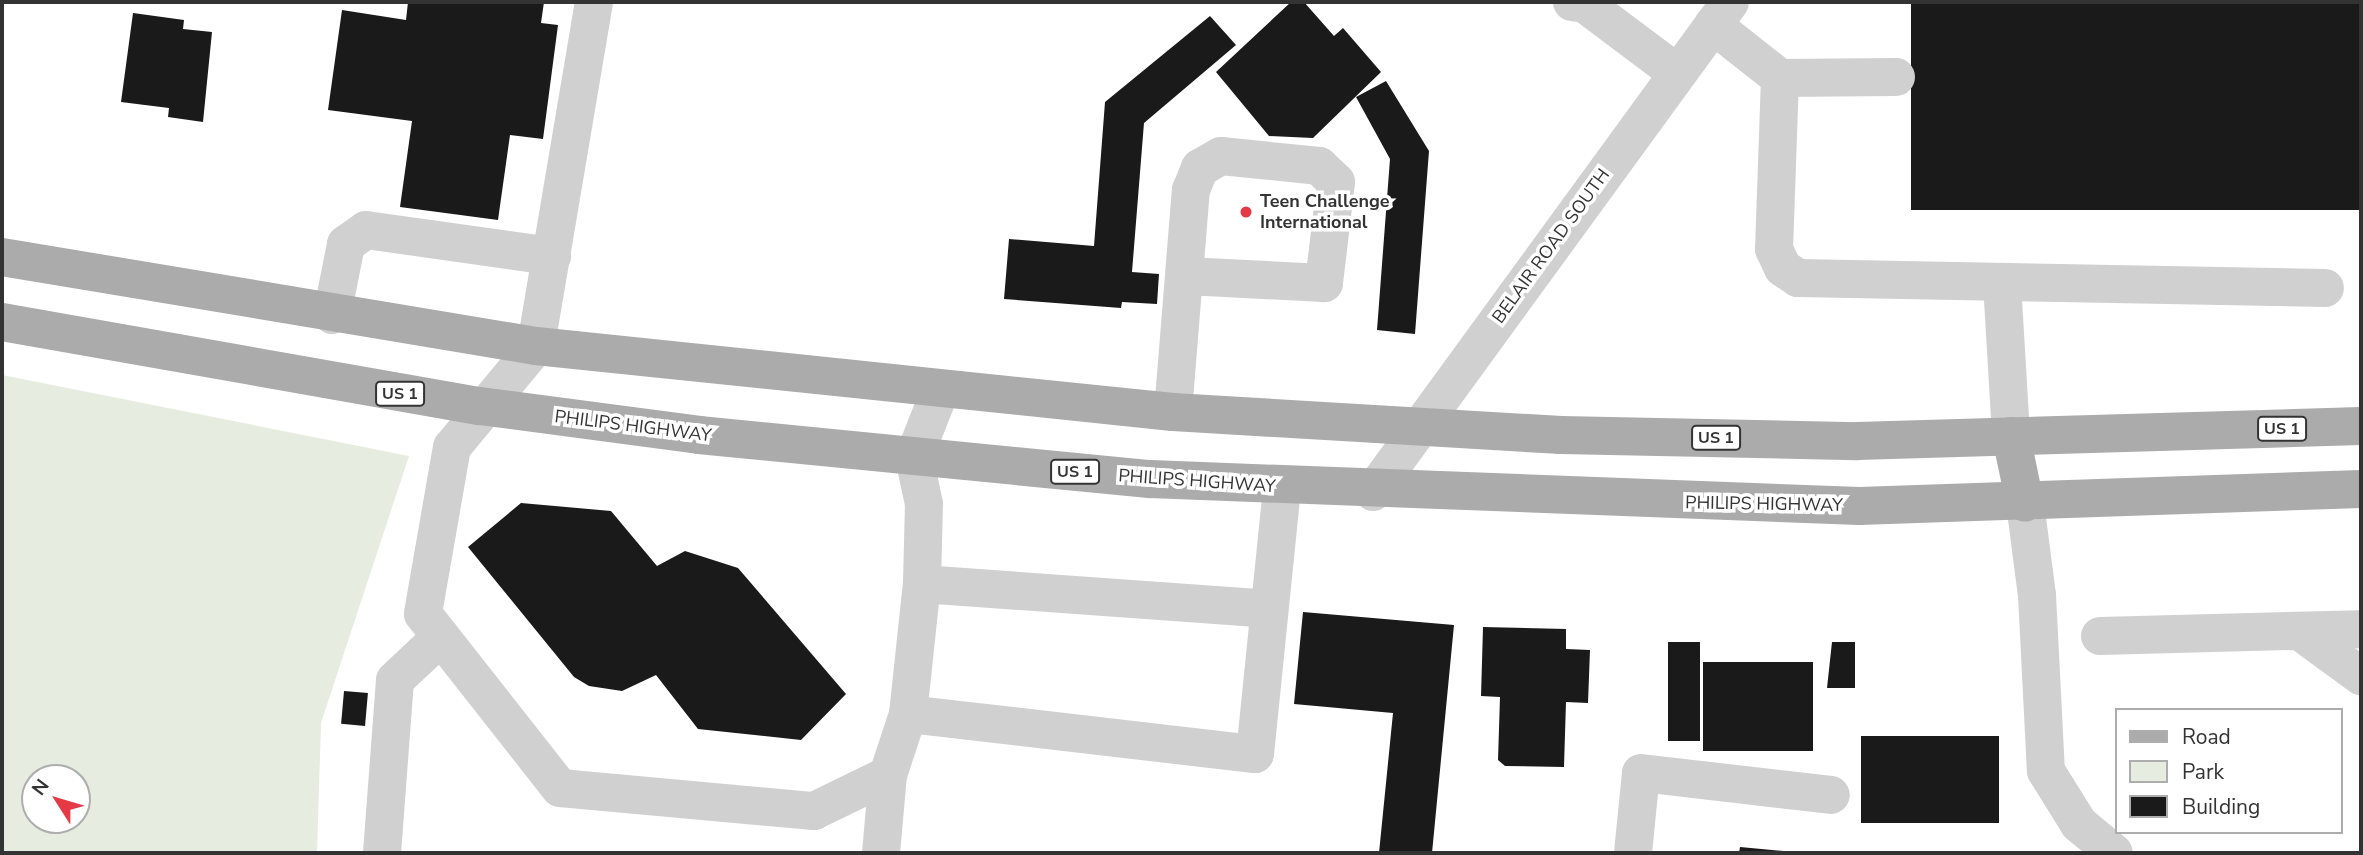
<!DOCTYPE html>
<html>
<head>
<meta charset="utf-8">
<style>
	body { margin:0 }
	#map { position:relative; width:2363px; height:855px; overflow:hidden; background:#fff; font-family:"Nunito Sans",sans-serif }
	div>[style] { position:absolute }
	.green>* { inset:0; background:#e6ecdf }
	.building>* { inset:0; background:#1a1a1a; transform-origin:0 0 }
	.minor>* { height:38px; margin:-19px; padding:0 19px; transform-origin:19px; border-radius:19px; background:#d0d0d0 }
	.major>* { height:38px; margin:-19px; padding:0 19px; transform-origin:19px; border-radius:19px; background:#ababab }
	.dots>* { width:19px; height:19px; translate:-50% -50%; box-sizing:border-box; border:4px solid #fff; border-radius:50% }
	span { translate:-50% -50%; white-space:nowrap; text-align:center; line-height:1.15; -webkit-text-stroke:7px #fff; paint-order:stroke }
	.shield-label span { padding:2px 5px; background:#fff; border:2px solid; border-radius:5px; -webkit-text-stroke-width:0 }
	.shield-label { font-size:16px; color:#333; font-weight:700 }
	.poi-label { font-size:18px; color:#333; font-weight:700 }
	.left { translate:0 -50%; text-align:left }
	.street-label { font-size:18px; color:#333 }
	.frame { position:absolute; inset:0; border:4px solid #333; pointer-events:none }
	.legend { position:absolute; left:2115px; top:708px; width:228px; height:126px; box-sizing:border-box; background:#fff; border:2px solid #adadad; margin:0; padding:9px 12px; list-style:none; font-size:21px; color:#333 }
	.legend li { display:flex; align-items:center; gap:14px; height:35px }
	.legend b { width:35px; border:2px solid #adadad }
	.north { position:absolute; left:21px; top:764px; width:70px; height:70px; box-sizing:border-box; background:#fff; border:2px solid #adadad; border-radius:50%; rotate:307deg; font-size:19px; font-weight:700; line-height:28px; text-align:center; color:#333 }
	.north::after { content:''; display:block; margin:auto; width:24px; height:32px; background:#e63946; clip-path:polygon(50% 0,100% 100%,50% 72%,0 100%) }
</style>
</head>
<body>
<div id="map">
	<div class="green">
		<i style="clip-path:polygon(evenodd,2px 375px,409px 456px,321px 723px,317px 853px,2px 853px,2px 375px,35px 778px,77px 778px,77px 820px,35px 820px,35px 778px)"></i>
	</div>
	<div class="building">
		<i style="clip-path:polygon(408px 2px,544px 2px,541px 23px,558px 25px,543px 139px,510px 135px,498px 220px,400px 207px,412px 121px,328px 110px,342px 10px,406px 20px)"></i>
		<i style="clip-path:polygon(1291px 2px,1304px 2px,1334px 36px,1343px 28px,1381px 72px,1313px 138px,1269px 136px,1216px 72px)"></i>
		<i style="left:1911px;top:2px;width:448px;height:208px"></i>
		<i style="clip-path:polygon(133px 13px,184px 20px,183px 29px,212px 32px,203px 122px,168px 117px,169px 108px,121px 102px)"></i>
		<i style="clip-path:polygon(1210px 16px,1236px 45px,1144px 123px,1132px 272px,1159px 274px,1157px 304px,1122px 302px,1121px 308px,1004px 299px,1009px 239px,1094px 246px,1105px 102px)"></i>
		<i style="clip-path:polygon(1386px 81px,1429px 151px,1415px 334px,1377px 330px,1390px 159px,1356px 97px)"></i>
		<i style="clip-path:polygon(521px 503px,611px 511px,657px 566px,685px 551px,738px 568px,846px 694px,801px 740px,698px 729px,656px 675px,622px 691px,589px 686px,574px 677px,468px 547px)"></i>
		<i style="clip-path:polygon(1303px 612px,1454px 625px,1432px 853px,1379px 853px,1393px 713px,1294px 704px)"></i>
		<i style="clip-path:polygon(1483px 627px,1566px 629px,1566px 649px,1590px 650px,1588px 703px,1566px 702px,1564px 767px,1505px 766px,1498px 760px,1500px 697px,1481px 696px)"></i>
		<i style="left:1668px;top:642px;width:32px;height:99px"></i>
		<i style="clip-path:polygon(1832px 642px,1855px 642px,1855px 688px,1827px 688px)"></i>
		<i style="left:1703px;top:662px;width:110px;height:89px"></i>
		<i style="left:344px;top:691px;width:24px;height:33px;rotate:5deg"></i>
		<i style="left:1861px;top:736px;width:138px;height:87px"></i>
		<i style="clip-path:polygon(1740px 847px,1784px 851px,1784px 853px,1739px 853px)"></i>
	</div>
	<div class="minor">
		<i style="left:594px;top:2px;width:349px;rotate:99.6deg"></i>
		<i style="left:536px;top:346px;width:131px;rotate:129.7deg"></i>
		<i style="left:452px;top:447px;width:169px;rotate:99.9deg"></i>
		<i style="left:423px;top:614px;width:221px;rotate:51.8deg"></i>
		<i style="left:560px;top:788px;width:255px;rotate:5.2deg"></i>
		<i style="left:814px;top:811px;width:82px;rotate:-25.9deg"></i>
		<i style="left:888px;top:775px;width:64px;rotate:-71.8deg"></i>
		<i style="left:908px;top:714px;width:131px;rotate:-83.9deg"></i>
		<i style="left:922px;top:584px;width:80px;rotate:-88.6deg"></i>
		<i style="left:924px;top:504px;width:48px;rotate:-102deg"></i>
		<i style="left:914px;top:457px;width:71px;rotate:-68.5deg"></i>
		<i style="left:1572px;top:2px;width:13px;rotate:9deg"></i>
		<i style="left:1585px;top:4px;width:115px;rotate:36.9deg"></i>
		<i style="left:1713px;top:25px;width:85px;rotate:38.3deg"></i>
		<i style="left:1780px;top:78px;width:171px;rotate:92deg"></i>
		<i style="left:1774px;top:249px;width:21px;rotate:65deg"></i>
		<i style="left:1783px;top:268px;width:18px;rotate:34deg"></i>
		<i style="left:1798px;top:278px;width:527px;rotate:1.09deg"></i>
		<i style="left:1780px;top:78px;width:116px;rotate:-0.5deg"></i>
		<i style="left:2002px;top:283px;width:153px;rotate:86.6deg"></i>
		<i style="left:332px;top:315px;width:72px;rotate:-78.8deg"></i>
		<i style="left:346px;top:244px;width:24px;rotate:-35deg"></i>
		<i style="left:366px;top:230px;width:188px;rotate:8deg"></i>
		<i style="left:1173px;top:412px;width:223px;rotate:-85.4deg"></i>
		<i style="left:1191px;top:190px;width:24px;rotate:-68deg"></i>
		<i style="left:1200px;top:168px;width:24px;rotate:-30deg"></i>
		<i style="left:1221px;top:156px;width:99px;rotate:5.8deg"></i>
		<i style="left:1319px;top:166px;width:23px;rotate:43deg"></i>
		<i style="left:1336px;top:182px;width:102px;rotate:96.8deg"></i>
		<i style="left:1324px;top:283px;width:138px;rotate:-177.1deg"></i>
		<i style="left:1373px;top:492px;width:606px;rotate:-53.92deg"></i>
		<i style="left:2025px;top:503px;width:93px;rotate:82.6deg"></i>
		<i style="left:2037px;top:595px;width:176px;rotate:87.1deg"></i>
		<i style="left:2046px;top:771px;width:62px;rotate:58.1deg"></i>
		<i style="left:2079px;top:824px;width:45px;rotate:39.6deg"></i>
		<i style="left:922px;top:584px;width:347px;rotate:4.1deg"></i>
		<i style="left:2299px;top:631px;width:77px;rotate:36deg"></i>
		<i style="left:2100px;top:636px;width:261px;rotate:-1.5deg"></i>
		<i style="left:908px;top:714px;width:349px;rotate:6.6deg"></i>
		<i style="left:1255px;top:754px;width:269px;rotate:-84.2deg"></i>
		<i style="left:382px;top:853px;width:173px;rotate:-85.7deg"></i>
		<i style="left:395px;top:680px;width:63px;rotate:-43.1deg"></i>
		<i style="left:881px;top:853px;width:78px;rotate:-84.9deg"></i>
		<i style="left:1633px;top:853px;width:80px;rotate:-84.3deg"></i>
		<i style="left:1641px;top:773px;width:191px;rotate:6.6deg"></i>
	</div>
	<div class="major">
		<i style="left:2px;top:257px;width:541px;rotate:9.46deg"></i>
		<i style="left:536px;top:346px;width:640px;rotate:5.92deg"></i>
		<i style="left:1173px;top:412px;width:389px;rotate:3.4deg"></i>
		<i style="left:1561px;top:435px;width:296px;rotate:1.2deg"></i>
		<i style="left:1857px;top:441px;width:504px;rotate:-1.7deg"></i>
		<i style="left:2px;top:322px;width:485px;rotate:10deg"></i>
		<i style="left:480px;top:406px;width:221px;rotate:7.5deg"></i>
		<i style="left:699px;top:435px;width:453px;rotate:5.6deg"></i>
		<i style="left:1150px;top:479px;width:710px;rotate:2.18deg"></i>
		<i style="left:1859px;top:506px;width:502px;rotate:-1.94deg"></i>
		<i style="left:2011px;top:436px;width:68px;rotate:78.2deg"></i>
	</div>
	<div class="dots">
		<i style="left:1246px;top:212px;background:#e63946"></i>
	</div>
	<div class="shield-label">
		<span style="left:400px;top:394px">US 1</span>
		<span style="left:2282px;top:429px">US 1</span>
		<span style="left:1716px;top:438px">US 1</span>
		<span style="left:1075px;top:472px">US 1</span>
	</div>
	<div class="poi-label">
		<span class="left" style="left:1260px;top:212px">Teen Challenge<br>International</span>
	</div>
	<div class="street-label">
		<span style="left:1551px;top:246px;rotate:-54deg">BELAIR ROAD SOUTH</span>
		<span style="left:633px;top:426px;rotate:7deg">PHILIPS HIGHWAY</span>
		<span style="left:1197px;top:481px;rotate:4deg">PHILIPS HIGHWAY</span>
		<span style="left:1764px;top:504px;rotate:1deg">PHILIPS HIGHWAY</span>
	</div>
	<div class="frame"></div>
	<ul class="legend">
	<li><b style="height:9px;background:#ababab"></b>Road</li>
	<li><b style="height:19px;background:#e6ecdf"></b>Park</li>
	<li><b style="height:19px;background:#1a1a1a"></b>Building</li>
	</ul>
	<div class="north">N</div>
</div>
</body>
</html>
